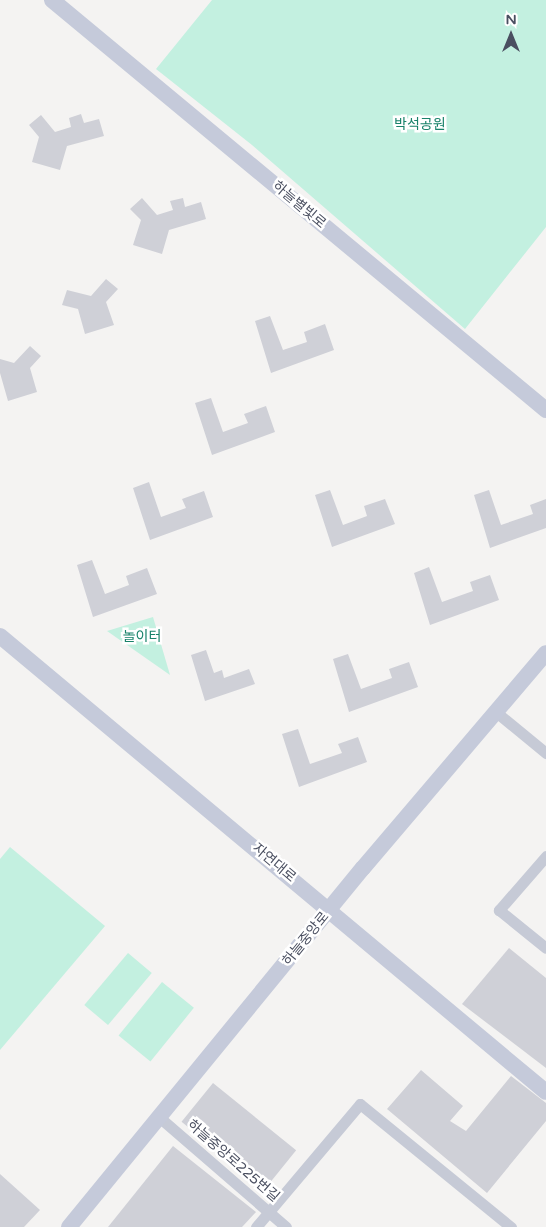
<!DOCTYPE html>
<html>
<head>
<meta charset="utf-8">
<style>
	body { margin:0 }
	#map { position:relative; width:546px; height:1227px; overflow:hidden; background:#f4f3f2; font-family:"Varela Round","Noto Sans KR",sans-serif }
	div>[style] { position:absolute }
	.green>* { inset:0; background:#c3f0e0; transform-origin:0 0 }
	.building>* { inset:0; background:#cfd0d7; transform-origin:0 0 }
	.street>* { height:11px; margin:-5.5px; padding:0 5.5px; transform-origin:5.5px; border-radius:5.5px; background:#c6cad6 }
	.secondary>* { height:16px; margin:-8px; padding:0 8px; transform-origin:8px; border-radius:8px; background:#c5cada }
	span { translate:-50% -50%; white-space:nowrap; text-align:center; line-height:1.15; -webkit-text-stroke:5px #fff; paint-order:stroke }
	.park-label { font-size:14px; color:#19826a }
	.street-label { font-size:14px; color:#4a4f60 }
	.north { position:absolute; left:486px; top:10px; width:50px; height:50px; -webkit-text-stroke:4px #fff; paint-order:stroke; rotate:0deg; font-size:14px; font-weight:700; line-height:20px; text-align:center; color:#4a4f60 }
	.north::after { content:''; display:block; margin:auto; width:18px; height:22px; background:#4a4f60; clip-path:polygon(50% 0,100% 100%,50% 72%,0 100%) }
</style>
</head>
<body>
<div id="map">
	<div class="green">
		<i style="clip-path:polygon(212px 0,546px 0,546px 227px,465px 329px,252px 145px,156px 69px)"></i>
		<i style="clip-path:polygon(153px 617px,170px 675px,107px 631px)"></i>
		<i style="clip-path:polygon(10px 847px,105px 926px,0 1050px,0 859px)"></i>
		<i style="left:128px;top:953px;width:31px;height:68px;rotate:40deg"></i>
		<i style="left:162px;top:982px;width:41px;height:69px;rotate:39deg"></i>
	</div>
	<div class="building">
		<i style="clip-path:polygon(81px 114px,84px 123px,99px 119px,104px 136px,67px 146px,60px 170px,32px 162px,39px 137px,29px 125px,41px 115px,55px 132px,71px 127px,69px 118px)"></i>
		<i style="clip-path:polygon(142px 198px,157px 215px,173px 210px,170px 201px,183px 198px,185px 207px,201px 202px,206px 219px,169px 230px,162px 254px,133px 245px,141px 220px,130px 209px)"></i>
		<i style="clip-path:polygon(106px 279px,118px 289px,106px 302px,114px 325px,85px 334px,78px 309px,62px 305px,67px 290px,91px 296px)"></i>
		<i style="clip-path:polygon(270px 316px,283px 350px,307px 342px,304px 332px,325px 324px,334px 350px,271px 373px,255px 321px)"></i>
		<i style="clip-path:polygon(30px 346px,41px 356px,30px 368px,37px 392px,8px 401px,0 373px,0 359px,14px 363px)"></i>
		<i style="clip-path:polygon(211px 398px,223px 432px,248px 423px,244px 414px,266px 406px,275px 432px,212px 455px,195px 403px)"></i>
		<i style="clip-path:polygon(149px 482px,161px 517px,186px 508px,182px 499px,204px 491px,213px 517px,150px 540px,133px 488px)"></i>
		<i style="clip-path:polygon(330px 490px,343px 525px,367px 516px,364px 506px,385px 499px,395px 524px,332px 547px,315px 495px)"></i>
		<i style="clip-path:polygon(489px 490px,501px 525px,533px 514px,530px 505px,546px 499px,546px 528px,490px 548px,474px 495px)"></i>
		<i style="clip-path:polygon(92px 560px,105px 594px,129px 585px,126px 576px,147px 568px,157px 594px,93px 617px,77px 565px)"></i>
		<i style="clip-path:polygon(429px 567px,442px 602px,473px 591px,470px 582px,490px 575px,499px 600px,430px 625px,414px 573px)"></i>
		<i style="clip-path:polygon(206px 650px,214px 673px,222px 670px,224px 678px,249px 669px,255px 684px,205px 701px,191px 655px)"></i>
		<i style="clip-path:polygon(348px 654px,361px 689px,392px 678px,389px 669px,409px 662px,418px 687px,349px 712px,333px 659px)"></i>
		<i style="clip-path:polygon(298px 729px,310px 764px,342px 753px,338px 744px,358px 737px,367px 762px,299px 787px,282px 734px)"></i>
		<i style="clip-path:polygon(509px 948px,546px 978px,546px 1068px,462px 1004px)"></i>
		<i style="clip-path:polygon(421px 1070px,463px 1106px,450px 1121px,466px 1131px,511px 1076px,546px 1103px,546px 1121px,487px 1193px,387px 1109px)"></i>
		<i style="left:213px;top:1083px;width:107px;height:50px;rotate:39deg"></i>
		<i style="clip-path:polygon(173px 1146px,256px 1212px,242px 1227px,108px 1227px)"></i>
		<i style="clip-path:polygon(0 1174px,40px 1210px,24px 1227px,0 1227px)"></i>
	</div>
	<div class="street">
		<i style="left:496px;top:712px;width:65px;rotate:39.4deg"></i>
		<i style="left:546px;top:856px;width:72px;rotate:131deg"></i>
		<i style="left:499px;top:910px;width:60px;rotate:39deg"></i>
		<i style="left:159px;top:1117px;width:168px;rotate:40.9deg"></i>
		<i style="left:256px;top:1227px;width:161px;rotate:-49.8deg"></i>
		<i style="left:360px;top:1104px;width:195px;rotate:39.2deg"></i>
	</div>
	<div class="secondary">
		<i style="left:52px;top:0;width:642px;rotate:39.69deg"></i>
		<i style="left:0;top:636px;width:711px;rotate:39.87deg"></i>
		<i style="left:69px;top:1227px;width:464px;rotate:-50.7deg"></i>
		<i style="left:363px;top:868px;width:282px;rotate:-49.6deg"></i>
	</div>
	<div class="park-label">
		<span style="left:420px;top:125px">박석공원</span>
		<span style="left:142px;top:637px">놀이터</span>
	</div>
	<div class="street-label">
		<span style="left:299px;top:205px;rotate:40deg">하늘별빛로</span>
		<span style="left:274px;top:863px;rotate:40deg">자연대로</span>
		<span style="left:306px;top:939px;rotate:-51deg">하늘중앙로</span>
		<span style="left:233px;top:1161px;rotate:41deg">하늘중앙로225번길</span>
	</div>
	<div class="north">N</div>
</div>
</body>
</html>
